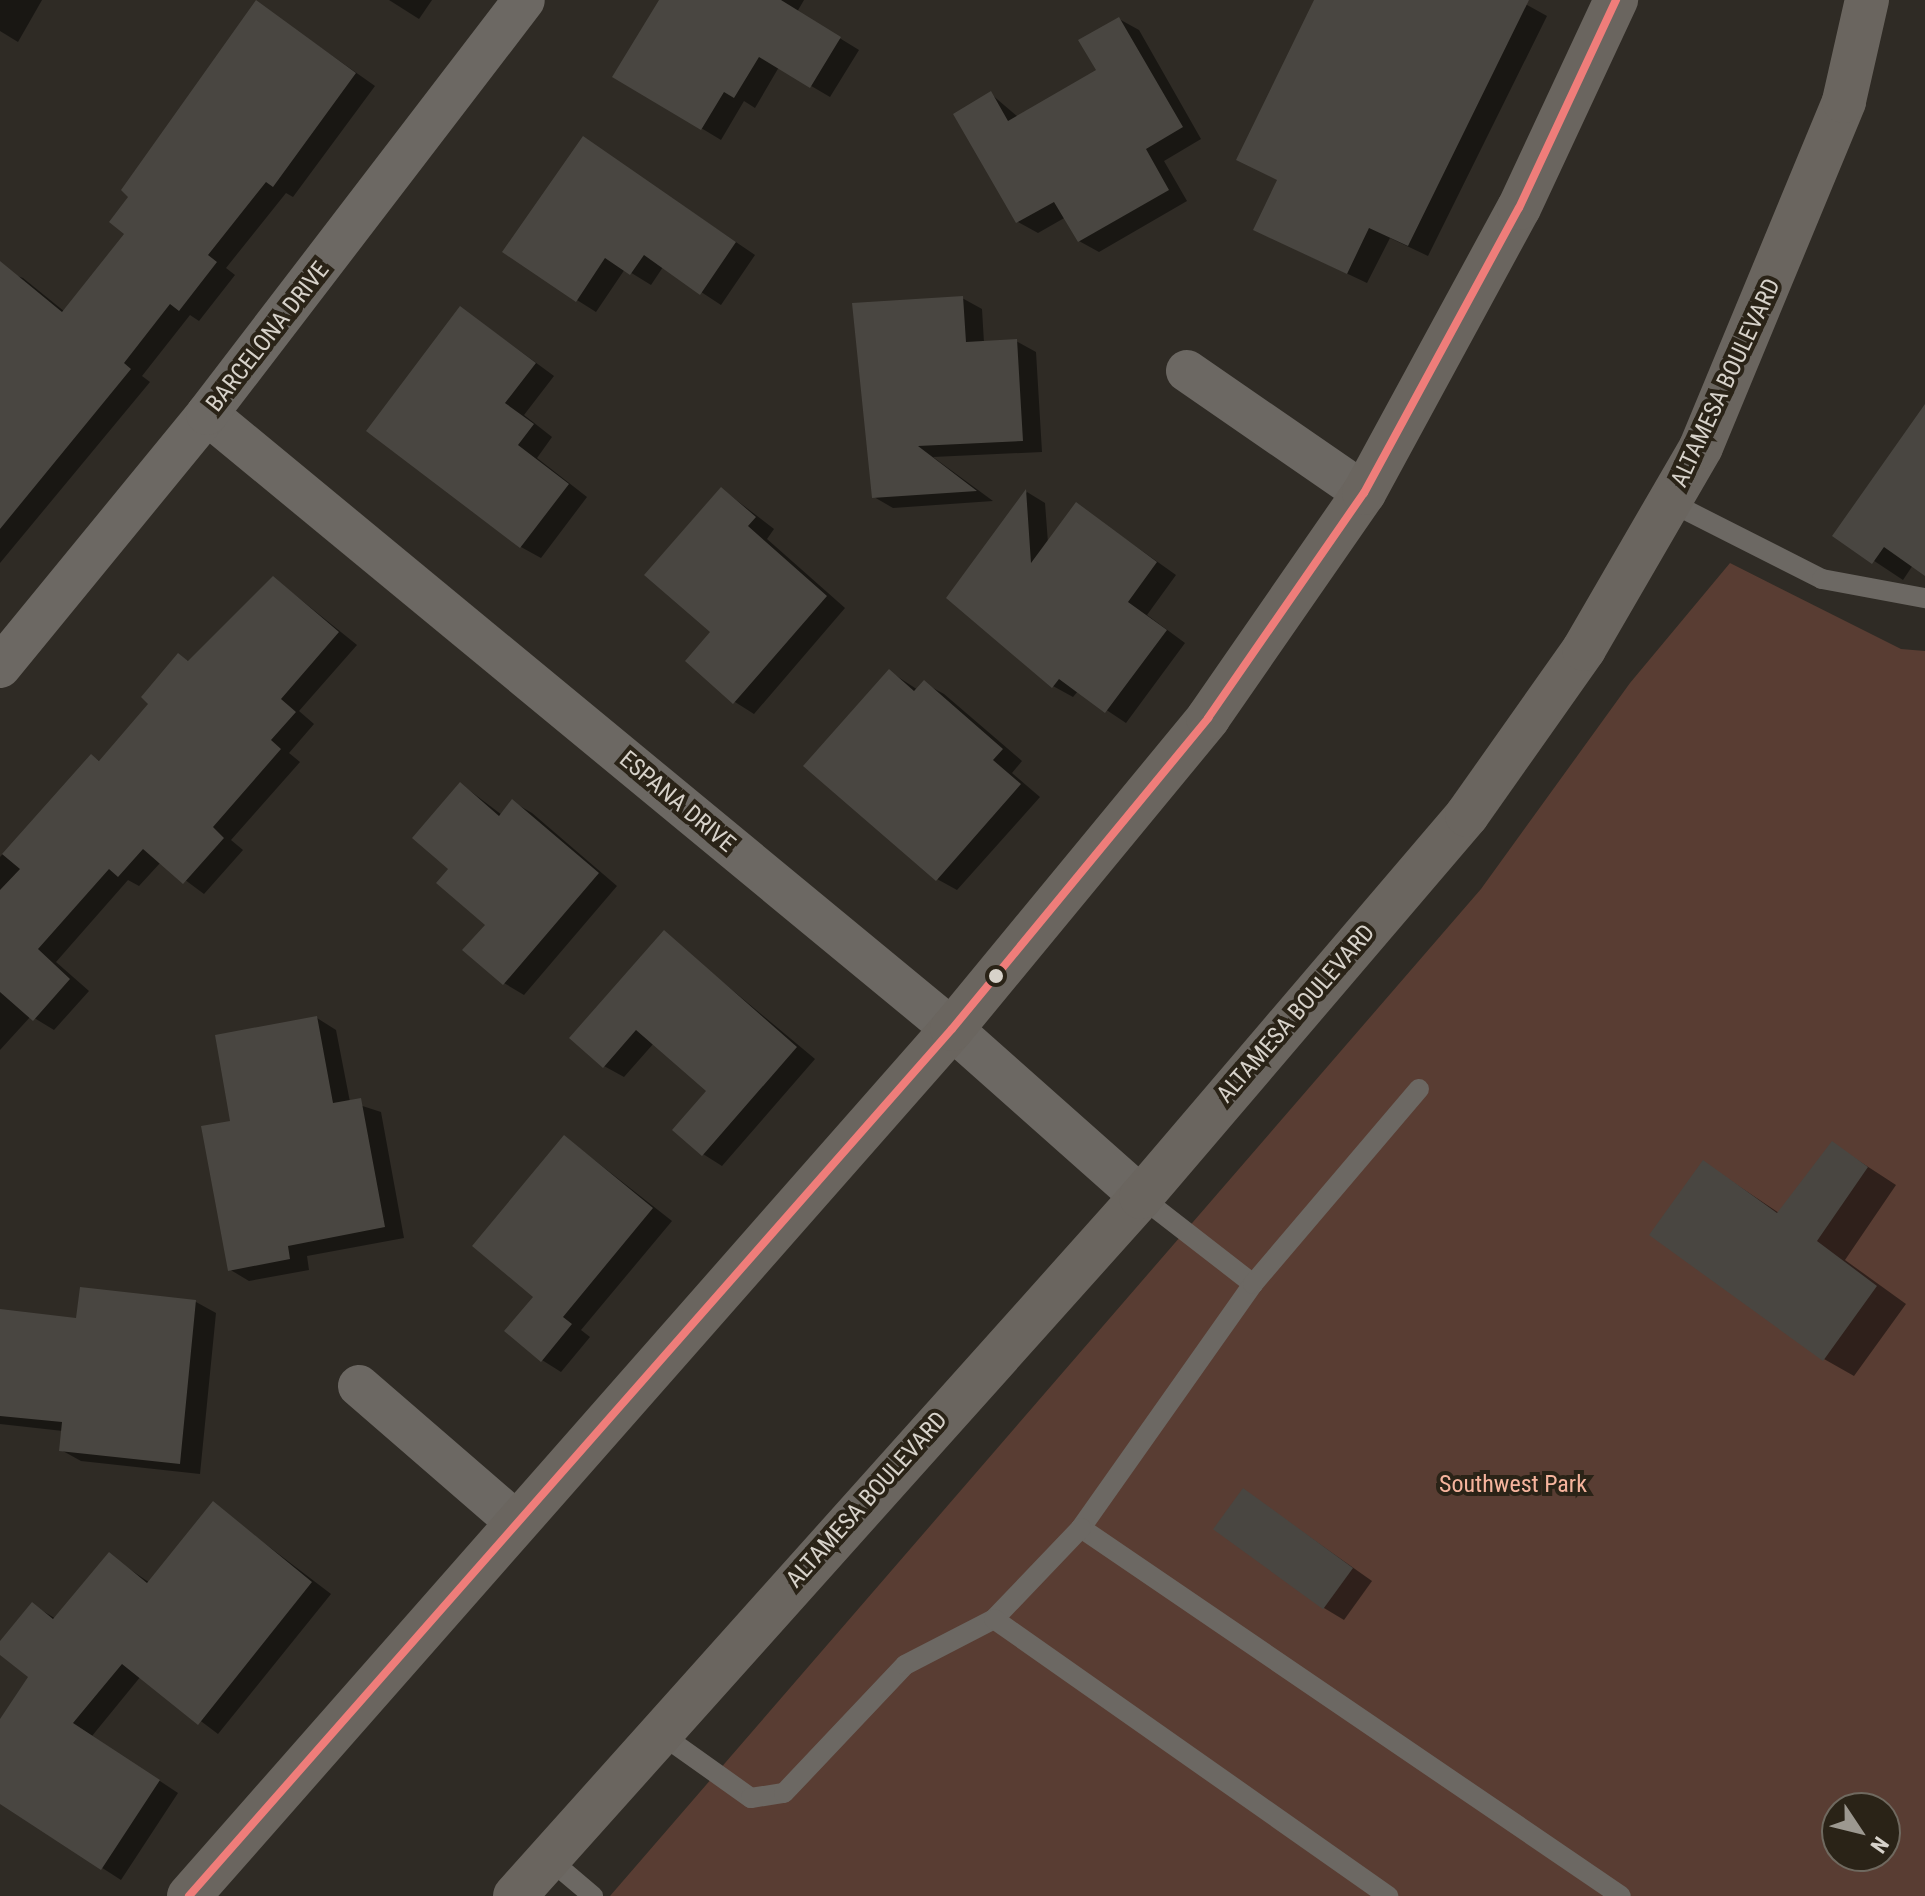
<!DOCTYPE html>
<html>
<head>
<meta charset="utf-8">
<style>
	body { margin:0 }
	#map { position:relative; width:1925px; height:1896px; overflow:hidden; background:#2f2b25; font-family:"Roboto Condensed",sans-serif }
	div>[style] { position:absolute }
	.green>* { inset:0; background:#593d33 }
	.shadow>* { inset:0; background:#0007 }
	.building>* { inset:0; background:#494641; transform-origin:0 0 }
	.lane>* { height:20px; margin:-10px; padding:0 10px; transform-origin:10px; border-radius:10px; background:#6c6863 }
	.street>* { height:42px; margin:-21px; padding:0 21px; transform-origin:21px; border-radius:21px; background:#6c6863 }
	.secondary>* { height:44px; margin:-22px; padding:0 22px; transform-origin:22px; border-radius:22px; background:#6a655f }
	.bus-1>* { height:8px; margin:-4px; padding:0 4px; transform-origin:4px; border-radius:4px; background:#ef7d7a }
	.dots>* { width:22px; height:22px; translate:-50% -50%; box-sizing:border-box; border:4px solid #2a2317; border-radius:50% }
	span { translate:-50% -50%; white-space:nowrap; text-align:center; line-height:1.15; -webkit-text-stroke:8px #2a2317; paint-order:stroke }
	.street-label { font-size:24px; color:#d7d2ca }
	.park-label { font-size:24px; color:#f6b49d }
	.north { position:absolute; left:1821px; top:1792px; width:80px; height:80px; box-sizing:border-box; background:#2a2317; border:2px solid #6f695f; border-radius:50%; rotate:125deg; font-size:22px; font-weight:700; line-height:32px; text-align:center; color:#d7d2ca }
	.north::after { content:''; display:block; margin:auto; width:28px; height:36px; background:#9c9890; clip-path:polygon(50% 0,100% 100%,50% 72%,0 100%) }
</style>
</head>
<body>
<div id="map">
	<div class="green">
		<i style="clip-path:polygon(evenodd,1730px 563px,1901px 649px,1925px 651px,1925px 1896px,610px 1896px,1481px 889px,1630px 683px,1730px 563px,1837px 1808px,1885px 1808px,1885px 1856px,1837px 1856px,1837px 1808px)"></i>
	</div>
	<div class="shadow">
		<i style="clip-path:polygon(0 0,42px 0,18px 42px,0 31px)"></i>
		<i style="clip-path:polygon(389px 0,432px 0,419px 19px)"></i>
		<i style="clip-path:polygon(662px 0,804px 0,797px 12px,859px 50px,830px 97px,779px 67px,755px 108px,744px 101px,721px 140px,615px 76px)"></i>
		<i style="clip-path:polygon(1315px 0,1518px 0,1547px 16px,1428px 256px,1390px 238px,1367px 283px,1276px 240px,1279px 181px)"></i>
		<i style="clip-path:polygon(256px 2px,375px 86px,293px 197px,286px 193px,226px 268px,235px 275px,199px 321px,190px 315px,142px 376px,150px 382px,0 563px,0 270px,23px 278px,65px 312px,127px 233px,131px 196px)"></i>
		<i style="clip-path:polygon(1119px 19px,1139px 30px,1201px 139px,1164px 161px,1187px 201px,1099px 252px,1079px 241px,1066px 217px,1038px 233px,1018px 222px,991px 94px,1018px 117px,1099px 71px)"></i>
		<i style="clip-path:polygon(583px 138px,755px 255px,721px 305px,663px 267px,651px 285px,625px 269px,596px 312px,577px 300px)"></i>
		<i style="clip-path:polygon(962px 298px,982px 309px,984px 343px,1016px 341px,1036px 352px,1042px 452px,933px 457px,993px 501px,893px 508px,874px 497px)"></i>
		<i style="clip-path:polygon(461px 308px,554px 376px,524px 415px,552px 437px,537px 458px,587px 497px,541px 558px,521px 547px)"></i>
		<i style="clip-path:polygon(1925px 412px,1925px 573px,1913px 565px,1903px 580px,1835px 535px)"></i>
		<i style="clip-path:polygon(722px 489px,774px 529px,767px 539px,845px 608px,754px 714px,735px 702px,713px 632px)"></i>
		<i style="clip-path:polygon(1027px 492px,1045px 503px,1048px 543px,1076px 504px,1176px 575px,1147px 615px,1185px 643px,1126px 723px,1078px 691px,1073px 697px,1053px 686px,949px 597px)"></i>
		<i style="clip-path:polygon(274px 578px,357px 645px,299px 711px,314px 724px,289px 753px,300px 762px,231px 840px,243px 850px,204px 894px,161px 862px,139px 886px,128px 880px,56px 962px,89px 991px,54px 1030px,31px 1016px,0 1050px,0 857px,92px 756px,101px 762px,151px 703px,179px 656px,190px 662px)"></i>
		<i style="clip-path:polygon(889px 671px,918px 690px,924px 683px,944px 694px,1022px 761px,1012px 773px,1040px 797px,957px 890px,937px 879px)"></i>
		<i style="clip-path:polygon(461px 784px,502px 815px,513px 802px,532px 813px,617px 886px,524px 995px,504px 983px,488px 924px,451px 868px)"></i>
		<i style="clip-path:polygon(664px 933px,815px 1059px,722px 1166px,703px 1154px,709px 1091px,654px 1043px,624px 1077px,604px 1066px)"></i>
		<i style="clip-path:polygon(317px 1018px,336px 1030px,350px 1102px,381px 1112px,404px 1238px,307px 1256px,309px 1270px,249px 1281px,229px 1269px,233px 1123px)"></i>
		<i style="clip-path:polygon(565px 1137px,672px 1221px,581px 1330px,590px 1337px,561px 1372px,542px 1360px,536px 1297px)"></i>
		<i style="clip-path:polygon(1833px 1144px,1896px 1185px,1845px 1260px,1906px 1304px,1854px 1376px,1824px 1359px,1703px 1162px,1779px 1213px)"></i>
		<i style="clip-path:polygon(196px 1302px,216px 1313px,200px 1474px,81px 1461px,61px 1450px,63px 1431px,0 1424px,0 1311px,78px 1320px)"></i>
		<i style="clip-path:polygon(1243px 1490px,1372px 1581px,1344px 1620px,1324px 1608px)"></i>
		<i style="clip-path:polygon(213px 1504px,331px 1594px,218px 1734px,141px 1676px,92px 1736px,178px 1793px,121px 1880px,0 1802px,0 1723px,30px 1677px,0 1644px,33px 1605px,56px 1619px,109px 1555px,150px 1583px)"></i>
	</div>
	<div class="building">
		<i style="clip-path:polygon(256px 0,356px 73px,273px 187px,266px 182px,208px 255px,217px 262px,179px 311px,170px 304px,124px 363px,131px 369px,0 529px,0 261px,62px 312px,124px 234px,109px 222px,128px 197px,121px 190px)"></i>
		<i style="clip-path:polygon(659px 0,781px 0,841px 37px,810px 88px,759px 57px,734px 98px,724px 92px,701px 130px,612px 77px)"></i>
		<i style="clip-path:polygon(1314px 0,1529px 0,1408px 246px,1369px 228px,1347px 274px,1253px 230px,1277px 180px,1236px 160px)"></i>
		<i style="clip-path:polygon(1119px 17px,1183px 127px,1146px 149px,1169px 190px,1078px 242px,1054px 202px,1016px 223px,953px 114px,991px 91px,1008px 121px,1096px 70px,1078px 40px)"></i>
		<i style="clip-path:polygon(583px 136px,736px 242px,700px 295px,644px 255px,630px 275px,605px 258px,576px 302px,502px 252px)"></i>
		<i style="clip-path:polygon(963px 296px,966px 342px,1017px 339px,1023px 441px,918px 446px,977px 491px,872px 498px,852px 303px)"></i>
		<i style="clip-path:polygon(460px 306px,536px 363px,505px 403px,534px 424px,518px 445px,569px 484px,520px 548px,366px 431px)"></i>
		<i style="clip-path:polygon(1925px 404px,1925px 576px,1884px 547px,1872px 564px,1832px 536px)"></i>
		<i style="clip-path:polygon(721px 487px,756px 517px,748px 526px,827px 596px,733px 704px,685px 661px,710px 632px,644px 575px)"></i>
		<i style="clip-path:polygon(1026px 489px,1031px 563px,1076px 502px,1157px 562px,1128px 602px,1167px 630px,1105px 713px,1059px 679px,1052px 688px,946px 598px)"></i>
		<i style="clip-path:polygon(273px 576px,339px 632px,281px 699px,296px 712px,271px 740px,281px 749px,213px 827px,224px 838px,183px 884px,143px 849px,118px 877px,109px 869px,38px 949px,70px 979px,33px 1021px,0 992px,0 890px,20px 869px,2px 854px,91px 754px,99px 761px,148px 704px,141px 697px,178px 653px,188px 661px)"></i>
		<i style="clip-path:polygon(889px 669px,914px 691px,924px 680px,1003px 749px,993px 760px,1021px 784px,936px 881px,803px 766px)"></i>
		<i style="clip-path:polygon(460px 782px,499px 816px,512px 799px,599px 873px,503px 985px,462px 950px,485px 925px,436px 883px,448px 869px,412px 838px)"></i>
		<i style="clip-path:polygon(664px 930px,797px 1047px,702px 1156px,672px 1130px,706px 1091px,636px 1030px,603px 1068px,569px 1038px)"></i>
		<i style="clip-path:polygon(317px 1016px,333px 1103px,361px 1098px,385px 1227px,288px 1246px,290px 1259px,228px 1271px,201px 1126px,230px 1121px,215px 1035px)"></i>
		<i style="clip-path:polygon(564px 1135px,653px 1208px,563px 1317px,572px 1324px,541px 1362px,504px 1331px,533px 1297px,472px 1246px)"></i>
		<i style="clip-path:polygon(1832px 1141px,1868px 1167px,1817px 1241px,1877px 1286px,1823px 1361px,1649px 1235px,1703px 1160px,1777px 1213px)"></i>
		<i style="clip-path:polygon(80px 1287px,196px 1300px,180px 1464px,59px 1451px,62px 1422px,0 1416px,0 1309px,76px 1318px)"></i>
		<i style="left:1243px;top:1488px;width:136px;height:51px;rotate:36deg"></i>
		<i style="clip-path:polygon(213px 1501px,312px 1582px,198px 1725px,122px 1664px,73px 1723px,160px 1780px,101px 1870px,0 1804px,0 1719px,28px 1677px,0 1655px,0 1641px,32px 1602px,53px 1619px,109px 1552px,147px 1583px)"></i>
	</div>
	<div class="lane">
		<i style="left:1670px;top:502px;width:170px;rotate:26.9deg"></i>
		<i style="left:1822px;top:579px;width:105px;rotate:10.5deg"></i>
		<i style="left:1141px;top:1197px;width:142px;rotate:37.8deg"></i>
		<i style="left:1253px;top:1284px;width:299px;rotate:125.2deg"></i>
		<i style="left:1081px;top:1528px;width:653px;rotate:34.27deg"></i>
		<i style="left:1253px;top:1284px;width:256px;rotate:-49.6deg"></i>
		<i style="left:994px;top:1619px;width:126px;rotate:-46.3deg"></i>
		<i style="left:658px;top:1732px;width:114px;rotate:35.4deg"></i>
		<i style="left:751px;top:1798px;width:33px;rotate:-9deg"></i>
		<i style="left:784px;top:1793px;width:176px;rotate:-46.6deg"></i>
		<i style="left:905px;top:1665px;width:100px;rotate:-27.3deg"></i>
		<i style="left:994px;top:1619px;width:482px;rotate:35.1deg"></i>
		<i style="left:548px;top:1858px;width:59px;rotate:40.2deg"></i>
	</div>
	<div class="street">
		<i style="left:1187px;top:371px;width:215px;rotate:34.6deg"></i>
		<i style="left:207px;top:414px;width:966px;rotate:39.54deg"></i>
		<i style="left:952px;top:1029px;width:253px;rotate:41.6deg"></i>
		<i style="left:0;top:667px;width:327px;rotate:-50.7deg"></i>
		<i style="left:207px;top:414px;width:521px;rotate:-52.56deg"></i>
		<i style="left:359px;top:1386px;width:208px;rotate:40.9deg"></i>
	</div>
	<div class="secondary">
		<i style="left:189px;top:1896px;width:1155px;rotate:-48.65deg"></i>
		<i style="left:952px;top:1029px;width:403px;rotate:-50.5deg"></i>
		<i style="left:1208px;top:718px;width:274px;rotate:-55.3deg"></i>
		<i style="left:1364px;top:493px;width:324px;rotate:-61.5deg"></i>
		<i style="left:1519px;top:208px;width:230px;rotate:-65deg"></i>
		<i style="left:515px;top:1896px;width:938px;rotate:-48.15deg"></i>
		<i style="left:1141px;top:1197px;width:502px;rotate:-49.52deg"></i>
		<i style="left:1467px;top:815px;width:203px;rotate:-54.8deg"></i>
		<i style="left:1584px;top:649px;width:233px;rotate:-59.9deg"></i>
		<i style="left:1701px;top:447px;width:374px;rotate:-67.5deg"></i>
		<i style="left:1844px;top:101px;width:104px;rotate:-77.2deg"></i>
	</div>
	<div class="bus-1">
		<i style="left:189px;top:1896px;width:1155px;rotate:-48.65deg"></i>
		<i style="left:952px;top:1029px;width:403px;rotate:-50.5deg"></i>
		<i style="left:1208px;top:718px;width:274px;rotate:-55.3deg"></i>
		<i style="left:1364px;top:493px;width:324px;rotate:-61.5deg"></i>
		<i style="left:1519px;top:208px;width:230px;rotate:-65deg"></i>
	</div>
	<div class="dots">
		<i style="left:996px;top:976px;background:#d7d2ca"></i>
	</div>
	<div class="street-label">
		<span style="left:268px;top:337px;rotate:-52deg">BARCELONA DRIVE</span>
		<span style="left:1726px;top:383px;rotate:-65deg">ALTAMESA BOULEVARD</span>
		<span style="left:677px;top:802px;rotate:40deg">ESPANA DRIVE</span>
		<span style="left:1296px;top:1014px;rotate:-49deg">ALTAMESA BOULEVARD</span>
		<span style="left:867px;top:1500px;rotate:-48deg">ALTAMESA BOULEVARD</span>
	</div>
	<div class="park-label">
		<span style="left:1513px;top:1485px">Southwest Park</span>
	</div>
	<div class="north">N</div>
</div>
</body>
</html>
